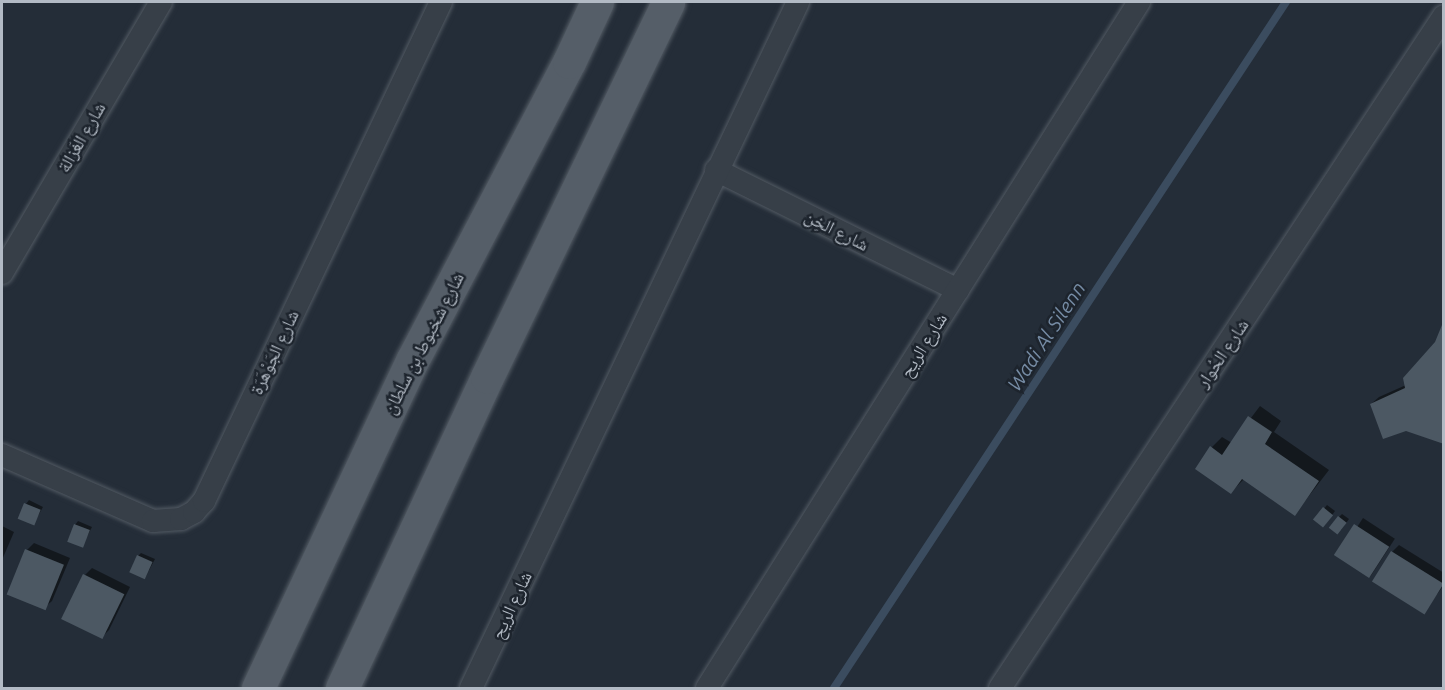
<!DOCTYPE html>
<html>
<head>
<meta charset="utf-8">
<style>
	body { margin:0 }
	#map { position:relative; width:1445px; height:690px; overflow:hidden; background:#242d38; font-family:Ubuntu,"Noto Naskh Arabic",sans-serif }
	div>[style] { position:absolute }
	.shadow>* { inset:0; background:#0007; transform-origin:0 0 }
	.stream>* { height:8px; margin:-4px; padding:0 4px; transform-origin:4px; border-radius:4px; background:#3b4c5f }
	.building>* { inset:0; background:#4c5863; transform-origin:0 0 }
	.roads { filter:drop-shadow(0 0 2px #525a63) drop-shadow(0 0 2px #525a63) }
	.minor>* { height:22px; margin:-11px; padding:0 11px; transform-origin:11px; border-radius:11px; background:#373f48 }
	.primary>* { height:33px; margin:-16.5px; padding:0 16.5px; transform-origin:16.5px; border-radius:16.5px; background:#555e68 }
	span { translate:-50% -50%; white-space:nowrap; text-align:center; line-height:1.15; -webkit-text-stroke:5px #1d242d; paint-order:stroke }
	.street-label { font-size:18px; color:#b2bac4 }
	.water-label { font-size:20px; color:#768ca5; font-style:italic }
	.frame { position:absolute; inset:0; border:3px solid #b2bac4; pointer-events:none }
</style>
</head>
<body>
<div id="map">
	<div class="shadow">
		<i style="clip-path:polygon(1444px 321px,1444px 442px,1371px 404px,1379px 397px,1406px 385px,1437px 342px)"></i>
		<i style="clip-path:polygon(1260px 406px,1281px 421px,1274px 432px,1329px 470px,1295px 514px,1244px 479px,1231px 492px,1212px 447px,1222px 437px,1232px 443px)"></i>
		<i style="clip-path:polygon(29px 500px,43px 507px,33px 525px,26px 504px)"></i>
		<i style="clip-path:polygon(1327px 505px,1335px 511px,1327px 522px,1316px 519px)"></i>
		<i style="clip-path:polygon(1342px 514px,1349px 519px,1341px 530px,1339px 517px)"></i>
		<i style="left:1363px;top:518px;width:38px;height:45px;rotate:33deg"></i>
		<i style="clip-path:polygon(78px 521px,92px 527px,82px 546px,75px 525px)"></i>
		<i style="clip-path:polygon(2px 526px,14px 532px,2px 560px)"></i>
		<i style="clip-path:polygon(34px 543px,70px 558px,52px 601px,44px 608px,27px 550px)"></i>
		<i style="clip-path:polygon(1399px 545px,1444px 573px,1444px 585px,1423px 613px,1392px 552px)"></i>
		<i style="clip-path:polygon(141px 553px,155px 559px,145px 578px,138px 556px)"></i>
		<i style="clip-path:polygon(92px 568px,130px 587px,109px 630px,102px 637px,85px 575px)"></i>
	</div>
	<div class="stream">
		<i style="left:834px;top:688px;width:822px;rotate:-56.62deg"></i>
	</div>
	<div class="building">
		<i style="clip-path:polygon(1444px 320px,1444px 444px,1406px 431px,1383px 439px,1370px 404px,1405px 388px,1403px 378px,1435px 342px)"></i>
		<i style="clip-path:polygon(1248px 416px,1272px 432px,1265px 444px,1319px 481px,1295px 516px,1242px 479px,1231px 494px,1195px 469px,1210px 446px,1222px 455px)"></i>
		<i style="left:24px;top:503px;width:18px;height:17px;rotate:22deg"></i>
		<i style="left:1323px;top:507px;width:13px;height:16px;rotate:39deg"></i>
		<i style="left:1338px;top:516px;width:11px;height:15px;rotate:38deg"></i>
		<i style="left:74px;top:524px;width:17px;height:19px;rotate:21deg"></i>
		<i style="left:1354px;top:524px;width:42px;height:37px;rotate:33deg"></i>
		<i style="left:25px;top:549px;width:42px;height:49px;rotate:22deg"></i>
		<i style="left:1391px;top:551px;width:62px;height:36px;rotate:32deg"></i>
		<i style="left:137px;top:555px;width:17px;height:19px;rotate:24deg"></i>
		<i style="left:83px;top:574px;width:46px;height:50px;rotate:26deg"></i>
	</div>
	<div class="roads">
		<div class="minor">
			<i style="left:716px;top:170px;width:270px;rotate:26.4deg"></i>
			<i style="left:2px;top:273px;width:314px;rotate:-59.6deg"></i>
			<i style="left:2px;top:455px;width:165px;rotate:23.6deg"></i>
			<i style="left:153px;top:521px;width:28px;rotate:-4deg"></i>
			<i style="left:181px;top:519px;width:15px;rotate:-28deg"></i>
			<i style="left:194px;top:512px;width:15px;rotate:-48deg"></i>
			<i style="left:204px;top:501px;width:552px;rotate:-64.59deg"></i>
			<i style="left:471px;top:688px;width:760px;rotate:-64.51deg"></i>
			<i style="left:707px;top:688px;width:811px;rotate:-57.8deg"></i>
			<i style="left:1000px;top:688px;width:805px;rotate:-56.55deg"></i>
		</div>
		<div class="primary">
			<i style="left:258px;top:688px;width:364px;rotate:-64.8deg"></i>
			<i style="left:413px;top:359px;width:335px;rotate:-62.3deg"></i>
			<i style="left:569px;top:62px;width:66px;rotate:-65deg"></i>
			<i style="left:342px;top:688px;width:343px;rotate:-65deg"></i>
			<i style="left:487px;top:377px;width:416px;rotate:-64.2deg"></i>
		</div>
	</div>
	<div class="street-label">
		<span style="left:81px;top:137px;rotate:-60deg">شارع الغَزالة</span>
		<span style="left:837px;top:230px;rotate:27deg">شارع الخِن</span>
		<span style="left:423px;top:343px;rotate:-63deg">شارع شخبوط بن سلطان</span>
		<span style="left:923px;top:345px;rotate:-58deg">شارع الريح</span>
		<span style="left:274px;top:352px;rotate:-65deg">شارع الجَوْهَرَة</span>
		<span style="left:1222px;top:353px;rotate:-56deg">شارع الحُوار</span>
		<span style="left:511px;top:605px;rotate:-65deg">شارع الريح</span>
	</div>
	<div class="water-label">
		<span style="left:1046px;top:336px;rotate:-57deg">Wadi Al Silenn</span>
	</div>
	<div class="frame"></div>
</div>
</body>
</html>
